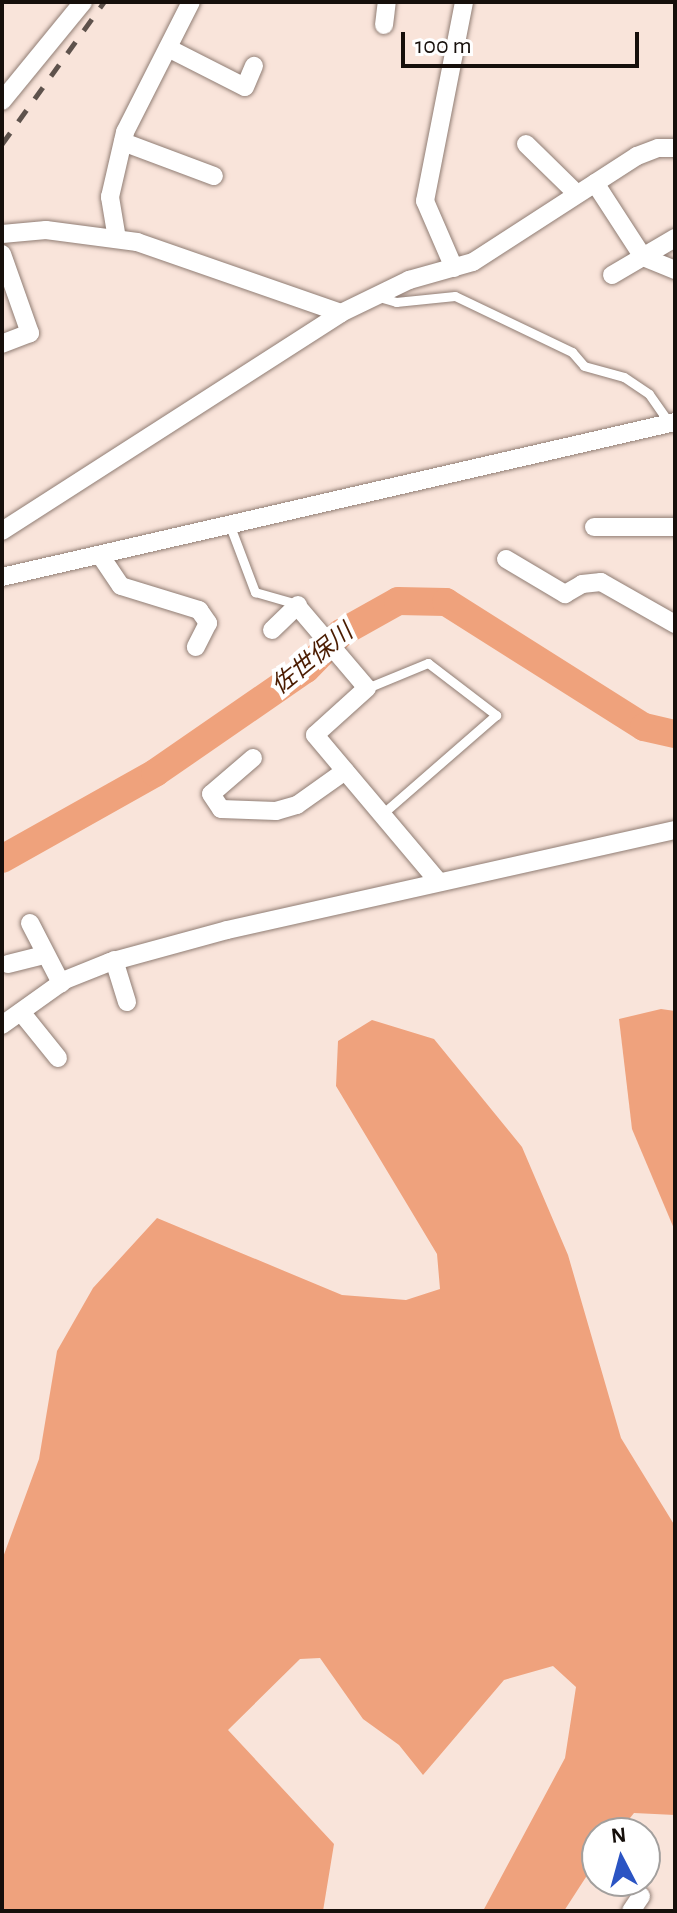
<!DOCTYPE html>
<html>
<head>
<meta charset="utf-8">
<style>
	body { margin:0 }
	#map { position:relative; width:677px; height:1913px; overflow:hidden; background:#f9e4da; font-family:"Alegreya Sans","Noto Sans JP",sans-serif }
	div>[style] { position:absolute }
	.forest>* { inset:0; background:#efa27d }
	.river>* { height:28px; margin:-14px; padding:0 14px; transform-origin:14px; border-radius:14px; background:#efa27c }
	.roads { filter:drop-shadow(0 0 2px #907d74) drop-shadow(0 0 2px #907d74) }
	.service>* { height:9px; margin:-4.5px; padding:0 4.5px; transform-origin:4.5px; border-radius:4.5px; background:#fff }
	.minor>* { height:18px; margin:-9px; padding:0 9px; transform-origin:9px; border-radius:9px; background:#fff }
	.rail>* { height:5px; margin-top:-2.5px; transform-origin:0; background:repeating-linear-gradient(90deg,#5e524c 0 14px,transparent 0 28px) }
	span { translate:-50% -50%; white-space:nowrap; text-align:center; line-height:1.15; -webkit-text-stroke:8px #fff; paint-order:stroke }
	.water-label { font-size:24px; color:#4b1c00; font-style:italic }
	.frame { position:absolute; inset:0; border:4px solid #160f0b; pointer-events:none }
	.north { position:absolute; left:581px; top:1817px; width:80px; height:80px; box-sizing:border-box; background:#fff; border:2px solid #a29f9d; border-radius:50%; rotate:354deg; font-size:22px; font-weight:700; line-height:32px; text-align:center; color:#160f0b }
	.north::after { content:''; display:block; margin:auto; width:28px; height:36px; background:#2b54c3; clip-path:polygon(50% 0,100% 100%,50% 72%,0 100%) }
	.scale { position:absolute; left:401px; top:32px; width:238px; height:36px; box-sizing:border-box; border:4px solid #160f0b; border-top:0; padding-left:10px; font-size:24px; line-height:28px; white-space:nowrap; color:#160f0b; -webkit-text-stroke:6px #fff; paint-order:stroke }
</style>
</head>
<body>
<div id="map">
	<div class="forest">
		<i style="clip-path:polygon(661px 1009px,675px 1011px,675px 1231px,632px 1129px,619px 1019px)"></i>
		<i style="clip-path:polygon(372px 1020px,434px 1039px,522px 1147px,568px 1255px,621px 1438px,675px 1526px,675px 1815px,634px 1813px,618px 1833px,597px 1833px,597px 1860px,564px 1911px,483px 1911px,565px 1758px,576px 1687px,553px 1666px,504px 1680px,423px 1775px,399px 1745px,363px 1719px,320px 1658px,300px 1659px,228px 1730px,334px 1844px,323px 1911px,2px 1911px,2px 1560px,39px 1459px,57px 1351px,93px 1288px,157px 1218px,342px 1295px,406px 1300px,440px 1289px,437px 1254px,336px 1086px,338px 1041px)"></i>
	</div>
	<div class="river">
		<i style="left:2px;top:859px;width:176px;rotate:-29.3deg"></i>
		<i style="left:155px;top:773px;width:183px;rotate:-34.6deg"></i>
		<i style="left:306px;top:669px;width:50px;rotate:-45.8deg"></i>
		<i style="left:341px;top:633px;width:65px;rotate:-29.3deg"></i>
		<i style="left:398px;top:601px;width:48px;rotate:1.2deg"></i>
		<i style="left:446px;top:602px;width:234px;rotate:32.3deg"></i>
		<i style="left:644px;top:727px;width:32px;rotate:13deg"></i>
	</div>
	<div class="roads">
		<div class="service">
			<i style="left:379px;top:297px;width:18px;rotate:16deg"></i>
			<i style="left:396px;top:302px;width:59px;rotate:-5.8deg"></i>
			<i style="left:455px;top:296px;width:130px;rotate:25.6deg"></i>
			<i style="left:572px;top:352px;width:18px;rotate:49deg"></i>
			<i style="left:584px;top:366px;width:41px;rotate:15.4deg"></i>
			<i style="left:624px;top:377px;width:30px;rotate:34deg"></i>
			<i style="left:649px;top:394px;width:35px;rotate:55deg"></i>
			<i style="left:230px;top:526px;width:71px;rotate:69.3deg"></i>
			<i style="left:255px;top:592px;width:44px;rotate:15.9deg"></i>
			<i style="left:367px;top:688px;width:66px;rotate:-22.3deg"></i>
			<i style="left:428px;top:663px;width:86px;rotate:37.4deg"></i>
			<i style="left:496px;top:715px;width:151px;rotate:139deg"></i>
		</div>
		<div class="minor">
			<i style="left:384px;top:25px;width:23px;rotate:-83deg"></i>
			<i style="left:168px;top:48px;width:86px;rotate:26.9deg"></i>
			<i style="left:245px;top:87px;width:23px;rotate:-67deg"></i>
			<i style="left:2px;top:101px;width:128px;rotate:-50.7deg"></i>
			<i style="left:123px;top:142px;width:97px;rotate:20.5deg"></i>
			<i style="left:526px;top:144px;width:71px;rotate:44.4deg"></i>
			<i style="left:595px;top:183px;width:88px;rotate:57deg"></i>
			<i style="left:643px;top:257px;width:35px;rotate:22deg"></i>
			<i style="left:2px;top:234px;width:44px;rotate:-5.2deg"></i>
			<i style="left:46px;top:230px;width:92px;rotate:7.5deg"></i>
			<i style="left:137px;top:242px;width:216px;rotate:19.2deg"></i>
			<i style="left:117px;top:239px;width:43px;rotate:-99.5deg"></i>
			<i style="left:110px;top:197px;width:67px;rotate:-77deg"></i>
			<i style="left:125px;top:132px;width:146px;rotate:-63.1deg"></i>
			<i style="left:2px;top:254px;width:84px;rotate:70.5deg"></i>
			<i style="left:30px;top:333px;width:30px;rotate:159deg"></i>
			<i style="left:454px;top:268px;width:73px;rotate:-113.4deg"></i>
			<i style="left:425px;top:201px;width:203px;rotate:-78.9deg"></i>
			<i style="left:612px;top:275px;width:73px;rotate:-30.4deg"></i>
			<i style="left:594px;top:527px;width:81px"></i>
			<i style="left:2px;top:531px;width:403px;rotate:-32.7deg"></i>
			<i style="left:341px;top:313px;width:76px;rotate:-25.9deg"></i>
			<i style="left:409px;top:280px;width:66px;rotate:-15.7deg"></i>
			<i style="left:473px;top:262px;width:195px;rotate:-32.9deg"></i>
			<i style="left:637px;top:156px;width:22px;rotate:-21deg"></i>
			<i style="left:658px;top:148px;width:17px"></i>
			<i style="left:100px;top:555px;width:37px;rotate:56deg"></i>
			<i style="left:121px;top:586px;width:82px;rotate:17.1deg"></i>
			<i style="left:199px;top:610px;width:16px;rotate:55deg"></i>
			<i style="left:208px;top:623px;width:27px;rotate:117deg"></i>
			<i style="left:506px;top:559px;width:69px;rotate:30.7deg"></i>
			<i style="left:565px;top:594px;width:20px;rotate:-30deg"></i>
			<i style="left:582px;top:584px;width:19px;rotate:-6deg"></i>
			<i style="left:601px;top:582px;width:85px;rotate:29.6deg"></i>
			<i style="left:2px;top:577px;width:691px;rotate:-12.97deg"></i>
			<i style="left:298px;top:607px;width:106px;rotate:49.6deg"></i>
			<i style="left:367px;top:688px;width:70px;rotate:137.9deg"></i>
			<i style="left:315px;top:735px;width:192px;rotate:49.9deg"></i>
			<i style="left:272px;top:630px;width:36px;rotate:-44deg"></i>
			<i style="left:253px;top:758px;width:55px;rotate:139.4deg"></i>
			<i style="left:211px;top:794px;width:18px;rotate:56deg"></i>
			<i style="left:221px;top:809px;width:55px;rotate:2.1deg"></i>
			<i style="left:276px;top:811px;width:22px;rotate:-16deg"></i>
			<i style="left:297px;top:805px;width:59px;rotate:-35.3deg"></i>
			<i style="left:30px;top:923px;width:68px;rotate:62.7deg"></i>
			<i style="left:114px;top:960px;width:44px;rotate:72.8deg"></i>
			<i style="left:8px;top:964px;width:36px;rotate:-14deg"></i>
			<i style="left:21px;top:1012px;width:59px;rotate:51.2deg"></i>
			<i style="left:2px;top:1025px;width:77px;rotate:-35.5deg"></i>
			<i style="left:65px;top:980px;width:48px;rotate:-21.8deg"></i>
			<i style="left:110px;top:962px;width:121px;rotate:-15.3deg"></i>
			<i style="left:227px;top:930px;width:459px;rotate:-12.6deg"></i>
			<i style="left:631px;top:1911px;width:18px;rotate:-56deg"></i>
		</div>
	</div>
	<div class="rail">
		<i style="left:2px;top:144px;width:175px;rotate:-54.3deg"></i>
	</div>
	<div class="water-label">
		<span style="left:313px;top:660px;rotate:-39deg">佐世保川</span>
	</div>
	<div class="frame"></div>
	<div class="north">N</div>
	<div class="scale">100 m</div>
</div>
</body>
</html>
